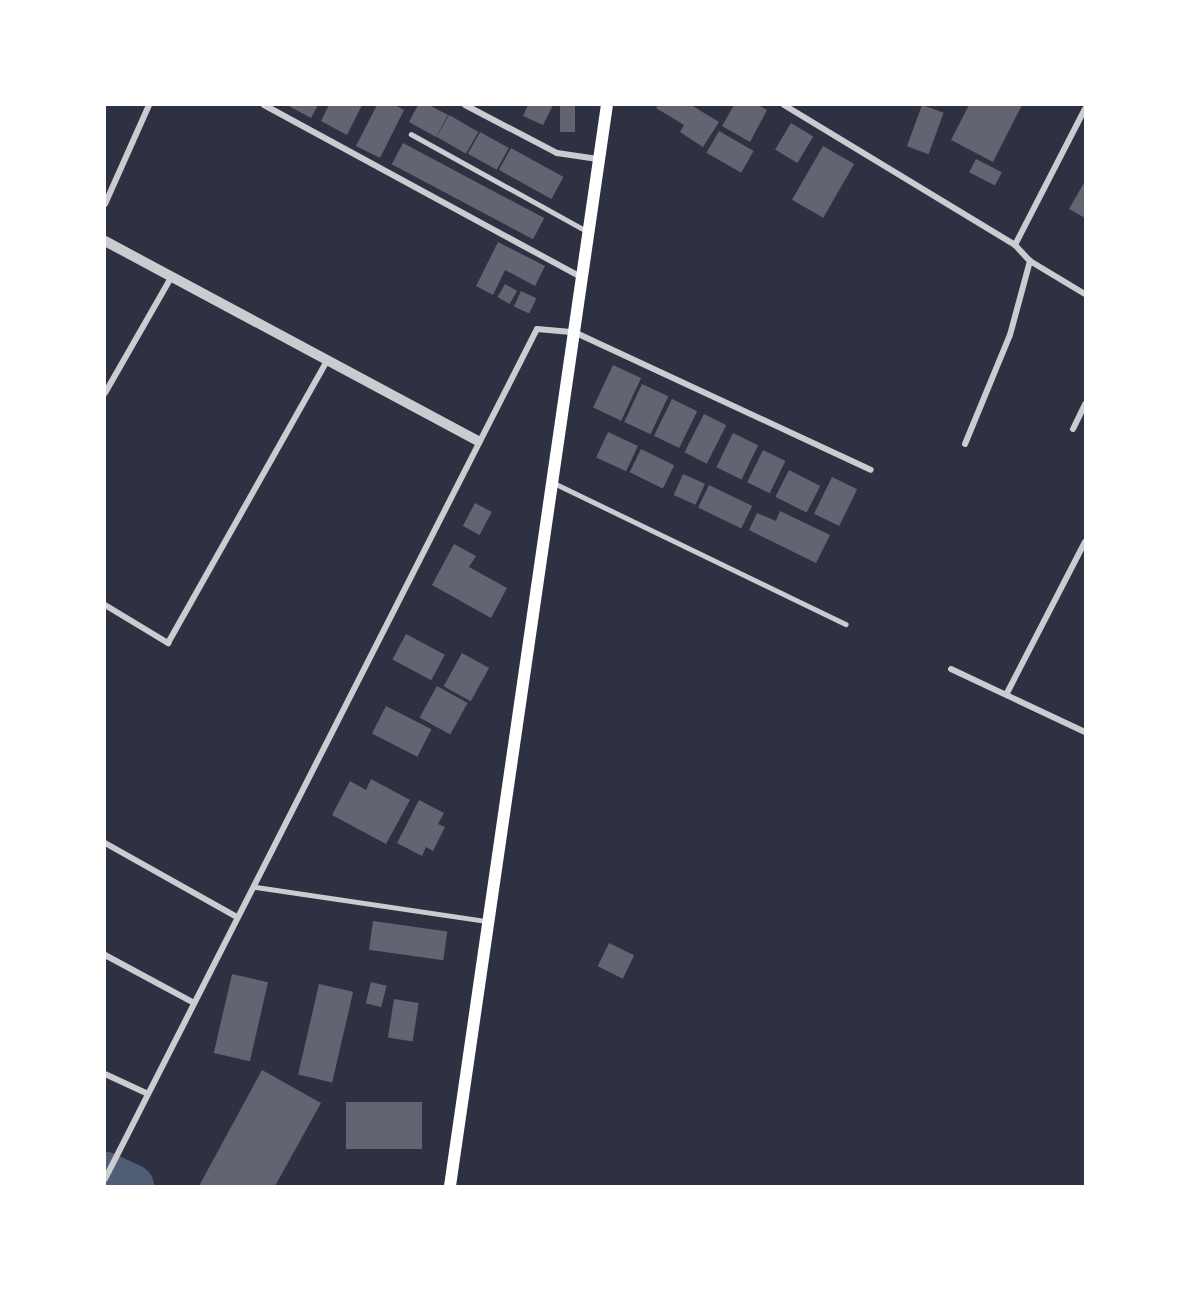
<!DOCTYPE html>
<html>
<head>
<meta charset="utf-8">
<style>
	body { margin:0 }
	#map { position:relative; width:1190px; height:1291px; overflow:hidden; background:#2d3142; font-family:Ubuntu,sans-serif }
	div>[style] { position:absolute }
	.river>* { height:45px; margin:-22.5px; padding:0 22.5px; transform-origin:22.5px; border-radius:22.5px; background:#4f5d75 }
	.building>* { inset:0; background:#626471; transform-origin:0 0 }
	.service>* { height:4.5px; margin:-2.25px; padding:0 2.25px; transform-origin:2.25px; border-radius:2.25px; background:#caccd0 }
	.minor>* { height:6px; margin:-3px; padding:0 3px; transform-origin:3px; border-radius:3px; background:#caccd0 }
	.tertiary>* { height:10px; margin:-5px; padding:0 5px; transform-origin:5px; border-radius:5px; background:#caccd0 }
	.secondary>* { height:12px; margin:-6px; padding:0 6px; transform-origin:6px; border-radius:6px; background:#fff }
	span { translate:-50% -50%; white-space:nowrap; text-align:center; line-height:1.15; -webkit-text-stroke:6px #fff; paint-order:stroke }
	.frame { position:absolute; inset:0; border:106px solid #fff; pointer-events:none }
</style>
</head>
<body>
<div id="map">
	<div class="river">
		<i style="left:105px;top:1174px;width:29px;rotate:25deg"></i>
	</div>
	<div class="building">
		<i style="clip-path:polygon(287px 105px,318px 105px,311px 118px)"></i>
		<i style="clip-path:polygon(329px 105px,362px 105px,347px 135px,321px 121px)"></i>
		<i style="clip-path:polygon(377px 105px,395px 105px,404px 110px,380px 158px,356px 146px)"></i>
		<i style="clip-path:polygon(418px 105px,429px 105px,448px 115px,436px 137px,409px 122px)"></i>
		<i style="clip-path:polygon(528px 105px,553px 105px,543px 125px,523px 116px)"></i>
		<i style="left:560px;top:105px;width:15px;height:27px"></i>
		<i style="clip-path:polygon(658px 105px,691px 105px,719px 122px,703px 147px,680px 132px,684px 125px,656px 108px)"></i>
		<i style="clip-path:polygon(734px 105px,758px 105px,767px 110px,750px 142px,722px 126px)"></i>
		<i style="left:922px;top:105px;width:23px;height:44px;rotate:20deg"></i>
		<i style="clip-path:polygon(969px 105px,1022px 105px,993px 162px,951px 140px)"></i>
		<i style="left:449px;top:115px;width:34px;height:25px;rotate:30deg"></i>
		<i style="left:791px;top:123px;width:26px;height:31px;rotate:31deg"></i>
		<i style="left:719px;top:131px;width:40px;height:25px;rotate:30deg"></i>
		<i style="left:480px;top:132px;width:33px;height:25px;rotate:29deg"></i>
		<i style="left:403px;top:143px;width:160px;height:24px;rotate:28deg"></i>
		<i style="left:823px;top:146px;width:36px;height:62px;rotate:30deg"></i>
		<i style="left:511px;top:148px;width:60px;height:25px;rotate:29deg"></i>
		<i style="left:976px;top:159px;width:29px;height:15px;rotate:27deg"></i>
		<i style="clip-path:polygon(1085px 181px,1085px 218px,1069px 209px)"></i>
		<i style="clip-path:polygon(498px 242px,545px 266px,535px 286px,505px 270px,493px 295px,476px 286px)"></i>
		<i style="left:505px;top:284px;width:14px;height:15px;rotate:30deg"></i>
		<i style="left:521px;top:291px;width:17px;height:17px;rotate:25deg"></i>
		<i style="left:613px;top:365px;width:31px;height:47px;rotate:25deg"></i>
		<i style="left:642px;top:384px;width:29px;height:42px;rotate:25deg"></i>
		<i style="left:672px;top:399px;width:28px;height:41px;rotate:26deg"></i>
		<i style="left:704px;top:414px;width:25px;height:43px;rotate:27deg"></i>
		<i style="left:608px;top:432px;width:33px;height:28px;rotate:25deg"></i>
		<i style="left:733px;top:433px;width:28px;height:38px;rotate:26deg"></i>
		<i style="left:641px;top:449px;width:37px;height:26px;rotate:26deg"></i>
		<i style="left:763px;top:450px;width:25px;height:36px;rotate:26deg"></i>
		<i style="left:789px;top:470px;width:35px;height:30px;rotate:27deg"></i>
		<i style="left:683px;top:474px;width:24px;height:23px;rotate:24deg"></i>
		<i style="left:832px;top:477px;width:28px;height:41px;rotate:26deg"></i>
		<i style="left:709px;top:485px;width:48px;height:25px;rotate:26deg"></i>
		<i style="left:475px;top:503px;width:19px;height:26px;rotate:28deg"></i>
		<i style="clip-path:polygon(780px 511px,830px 535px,816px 563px,749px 530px,757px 513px,776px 521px)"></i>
		<i style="clip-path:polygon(454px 544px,476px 556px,469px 567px,507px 588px,491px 618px,432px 585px)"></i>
		<i style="left:406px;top:634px;width:44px;height:29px;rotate:28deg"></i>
		<i style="left:462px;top:653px;width:31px;height:38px;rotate:29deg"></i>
		<i style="left:437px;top:686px;width:35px;height:36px;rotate:29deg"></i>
		<i style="left:386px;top:706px;width:51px;height:31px;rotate:27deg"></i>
		<i style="clip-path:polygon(371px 779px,410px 800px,386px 844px,332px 815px,350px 781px,366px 790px)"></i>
		<i style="clip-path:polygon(419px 800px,444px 813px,438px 824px,445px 827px,433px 851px,426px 847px,422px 856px,397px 843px)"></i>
		<i style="left:373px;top:921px;width:75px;height:29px;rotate:8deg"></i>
		<i style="left:609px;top:943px;width:28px;height:26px;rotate:26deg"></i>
		<i style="left:232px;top:974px;width:37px;height:81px;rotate:13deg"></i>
		<i style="left:371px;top:982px;width:16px;height:22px;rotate:14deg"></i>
		<i style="left:319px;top:984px;width:35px;height:93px;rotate:13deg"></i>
		<i style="left:394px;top:999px;width:25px;height:39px;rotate:9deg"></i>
		<i style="clip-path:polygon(262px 1070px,321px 1103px,275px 1186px,199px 1186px)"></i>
		<i style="left:422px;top:1102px;width:47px;height:76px;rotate:90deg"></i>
	</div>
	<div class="service">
		<i style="left:411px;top:134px;width:201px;rotate:28.9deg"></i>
		<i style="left:554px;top:483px;width:324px;rotate:25.8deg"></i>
		<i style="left:256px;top:887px;width:233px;rotate:8.4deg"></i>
	</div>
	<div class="minor">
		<i style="left:264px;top:105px;width:362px;rotate:28.5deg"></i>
		<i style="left:465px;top:105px;width:104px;rotate:27.6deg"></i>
		<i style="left:557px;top:153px;width:41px;rotate:8.3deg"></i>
		<i style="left:784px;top:105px;width:270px;rotate:31.2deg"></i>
		<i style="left:1015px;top:245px;width:22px;rotate:47deg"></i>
		<i style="left:1030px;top:261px;width:64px;rotate:31deg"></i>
		<i style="left:105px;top:204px;width:108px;rotate:-66deg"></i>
		<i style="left:1015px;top:245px;width:153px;rotate:-62.8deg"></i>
		<i style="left:105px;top:393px;width:135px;rotate:-60.2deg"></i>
		<i style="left:1073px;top:429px;width:28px;rotate:-64deg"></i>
		<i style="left:965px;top:444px;width:118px;rotate:-67.6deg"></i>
		<i style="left:1010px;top:335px;width:77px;rotate:-74.9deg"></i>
		<i style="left:105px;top:605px;width:74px;rotate:31.1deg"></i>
		<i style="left:168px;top:643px;width:324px;rotate:-60.6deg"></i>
		<i style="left:951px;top:669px;width:148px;rotate:25.2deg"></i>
		<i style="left:1007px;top:693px;width:170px;rotate:-62.7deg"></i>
		<i style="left:105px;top:843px;width:151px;rotate:29.3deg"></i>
		<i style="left:105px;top:955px;width:101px;rotate:28.3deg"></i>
		<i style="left:105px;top:1074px;width:47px;rotate:24.9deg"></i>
		<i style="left:105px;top:1179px;width:953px;rotate:-63.06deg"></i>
		<i style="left:537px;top:329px;width:37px;rotate:5deg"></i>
		<i style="left:574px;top:332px;width:327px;rotate:24.9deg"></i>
	</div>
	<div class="tertiary">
		<i style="left:105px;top:241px;width:423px;rotate:28.2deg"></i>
	</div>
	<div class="secondary">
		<i style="left:450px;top:1186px;width:1092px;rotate:-81.74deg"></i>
	</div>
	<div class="frame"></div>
</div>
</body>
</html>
